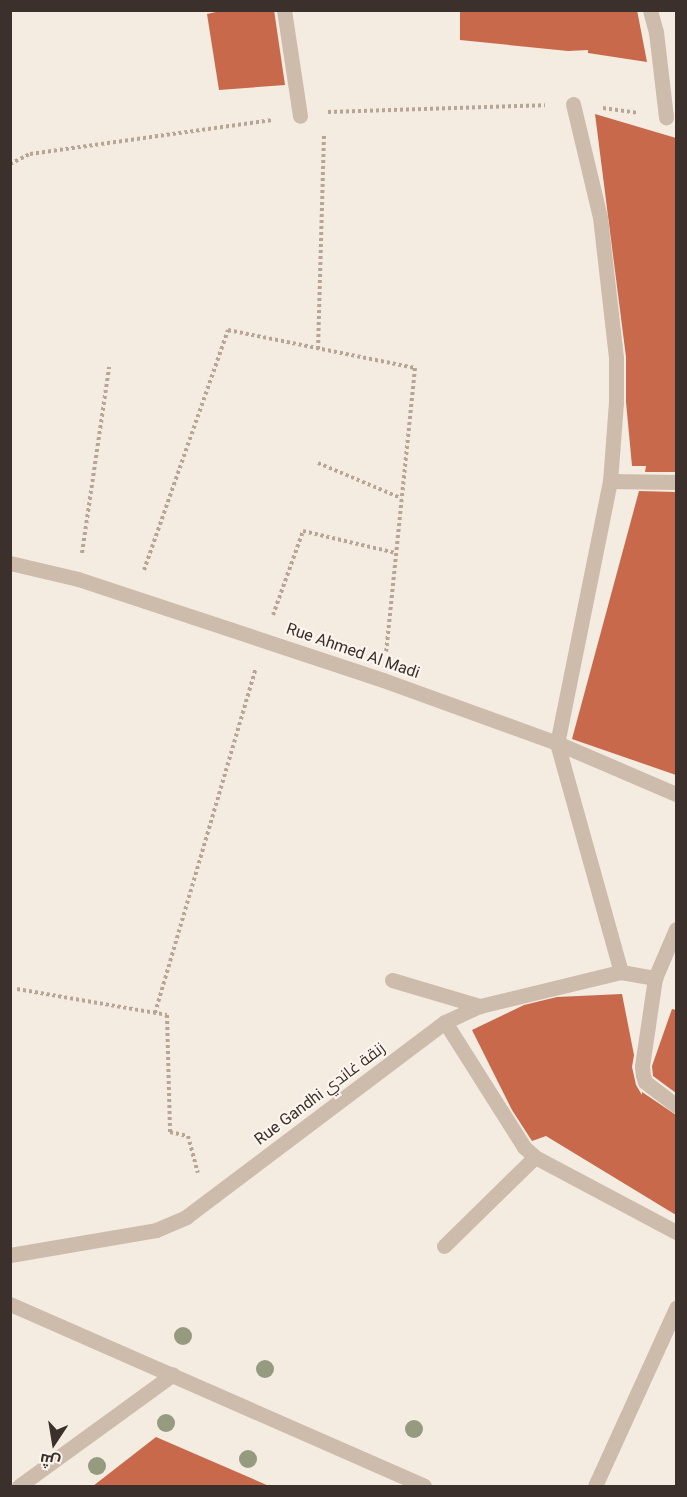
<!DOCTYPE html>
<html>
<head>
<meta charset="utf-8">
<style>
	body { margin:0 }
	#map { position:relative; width:687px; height:1497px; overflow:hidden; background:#f4ebe1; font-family:Roboto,Cairo,sans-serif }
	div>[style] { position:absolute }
	.building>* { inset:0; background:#c8694b }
	.path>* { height:4px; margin-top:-2px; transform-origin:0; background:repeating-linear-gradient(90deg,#b9a596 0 3px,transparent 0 6px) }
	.service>* { height:15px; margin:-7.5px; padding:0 7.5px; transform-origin:7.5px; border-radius:7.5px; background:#cdbbac }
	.minor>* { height:15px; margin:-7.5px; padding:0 7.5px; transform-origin:7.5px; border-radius:7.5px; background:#cdbbac }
	.trees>* { width:18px; height:18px; margin:-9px; border-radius:50%; background:#969b7f }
	span { translate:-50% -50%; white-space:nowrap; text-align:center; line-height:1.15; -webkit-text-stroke:4.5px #fbf5ee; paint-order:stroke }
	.street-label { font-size:16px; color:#3b302b }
	.frame { position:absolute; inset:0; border:12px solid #3b302b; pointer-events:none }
	.north { position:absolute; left:24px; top:1413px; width:60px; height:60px; -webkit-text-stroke:4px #fbf5ee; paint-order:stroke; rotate:192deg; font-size:16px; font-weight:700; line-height:24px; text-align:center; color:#3b302b }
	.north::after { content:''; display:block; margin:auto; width:21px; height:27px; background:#3b302b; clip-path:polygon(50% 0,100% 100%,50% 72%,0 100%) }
</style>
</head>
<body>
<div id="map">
	<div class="building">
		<i style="clip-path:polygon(225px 10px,274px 10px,285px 85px,219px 90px,207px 14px)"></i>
		<i style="clip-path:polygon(460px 10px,637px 10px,647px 62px,588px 53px,588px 50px,568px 51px,460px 40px)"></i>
		<i style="clip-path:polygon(595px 114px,676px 138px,676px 472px,645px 472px,646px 466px,632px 466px,626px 402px,626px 357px)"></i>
		<i style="clip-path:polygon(639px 491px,676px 492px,676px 775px,572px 739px)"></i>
		<i style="clip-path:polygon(622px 994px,634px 1055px,632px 1067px,636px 1085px,642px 1095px,642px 1092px,676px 1115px,676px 1215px,546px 1136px,532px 1141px,512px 1110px,472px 1030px,524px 1005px,557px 997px)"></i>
		<i style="clip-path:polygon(672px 1009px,676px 1010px,676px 1093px,653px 1076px,652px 1066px)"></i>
		<i style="clip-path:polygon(156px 1437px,269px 1486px,93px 1486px)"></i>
	</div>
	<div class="path">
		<i style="left:603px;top:108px;width:35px;rotate:8deg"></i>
		<i style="left:328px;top:112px;width:217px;rotate:-1.8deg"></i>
		<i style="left:10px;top:164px;width:22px;rotate:-27deg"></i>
		<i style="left:30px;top:154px;width:245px;rotate:-8deg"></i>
		<i style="left:318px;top:349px;width:216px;rotate:-88.4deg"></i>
		<i style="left:318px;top:463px;width:90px;rotate:22.9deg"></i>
		<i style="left:82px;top:553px;width:188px;rotate:-81.7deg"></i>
		<i style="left:144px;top:570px;width:254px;rotate:-70.7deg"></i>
		<i style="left:228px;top:330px;width:191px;rotate:11.5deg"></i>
		<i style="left:415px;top:368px;width:285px;rotate:95.8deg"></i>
		<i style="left:273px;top:615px;width:89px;rotate:-70.3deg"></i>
		<i style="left:303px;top:531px;width:96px;rotate:13.3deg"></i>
		<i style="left:17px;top:989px;width:152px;rotate:9.8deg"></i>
		<i style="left:167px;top:1015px;width:117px;rotate:88.5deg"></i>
		<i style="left:170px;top:1132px;width:18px;rotate:13deg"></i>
		<i style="left:188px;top:1136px;width:38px;rotate:75deg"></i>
		<i style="left:155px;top:1013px;width:359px;rotate:-73.7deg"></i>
	</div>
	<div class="service">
		<i style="left:284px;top:10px;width:107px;rotate:81.4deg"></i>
		<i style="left:650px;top:10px;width:23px;rotate:75deg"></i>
		<i style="left:656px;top:32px;width:86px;rotate:83.3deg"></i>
		<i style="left:573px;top:104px;width:116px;rotate:76.6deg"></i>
		<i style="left:600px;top:217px;width:142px;rotate:83.5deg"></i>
		<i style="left:616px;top:358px;width:44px;rotate:90deg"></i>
		<i style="left:616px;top:402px;width:79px;rotate:94.3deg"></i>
		<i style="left:610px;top:481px;width:267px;rotate:101.4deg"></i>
		<i style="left:557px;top:743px;width:238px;rotate:74.4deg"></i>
		<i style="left:610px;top:481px;width:66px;rotate:0.9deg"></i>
		<i style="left:655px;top:978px;width:89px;rotate:98.4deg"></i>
		<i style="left:642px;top:1066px;width:9px;rotate:84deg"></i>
		<i style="left:643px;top:1075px;width:7px;rotate:74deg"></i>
		<i style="left:645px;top:1082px;width:39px;rotate:37deg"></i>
		<i style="left:392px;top:980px;width:92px;rotate:16.5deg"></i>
		<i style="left:445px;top:1022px;width:148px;rotate:57.7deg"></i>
		<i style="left:524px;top:1147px;width:15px;rotate:42deg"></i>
		<i style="left:535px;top:1157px;width:160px;rotate:28deg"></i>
		<i style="left:444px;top:1246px;width:127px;rotate:-44.4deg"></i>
		<i style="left:595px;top:1486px;width:196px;rotate:-65.5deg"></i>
	</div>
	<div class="minor">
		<i style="left:10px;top:563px;width:70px;rotate:13.2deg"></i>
		<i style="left:78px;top:579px;width:321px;rotate:18.3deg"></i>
		<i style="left:383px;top:680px;width:185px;rotate:19.9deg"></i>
		<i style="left:557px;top:743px;width:129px;rotate:23.2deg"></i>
		<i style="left:10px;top:1255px;width:148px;rotate:-9.7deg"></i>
		<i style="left:156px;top:1230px;width:33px;rotate:-23deg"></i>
		<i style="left:186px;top:1217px;width:324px;rotate:-37deg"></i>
		<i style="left:445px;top:1022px;width:38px;rotate:-25deg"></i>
		<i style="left:480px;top:1006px;width:145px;rotate:-13.6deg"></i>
		<i style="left:621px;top:972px;width:35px;rotate:10deg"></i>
		<i style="left:655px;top:978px;width:53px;rotate:-66.8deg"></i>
		<i style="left:10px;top:1304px;width:452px;rotate:23.7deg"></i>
		<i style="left:19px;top:1486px;width:190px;rotate:-36deg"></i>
	</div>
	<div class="trees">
		<i style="left:183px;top:1336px"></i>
		<i style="left:265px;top:1369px"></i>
		<i style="left:166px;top:1423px"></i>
		<i style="left:414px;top:1429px"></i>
		<i style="left:248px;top:1459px"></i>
		<i style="left:97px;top:1466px"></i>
	</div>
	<div class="street-label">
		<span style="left:353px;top:651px;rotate:19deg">Rue Ahmed Al Madi</span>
		<span style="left:320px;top:1094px;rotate:-37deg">Rue Gandhi زنقة غاندي</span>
	</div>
	<div class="frame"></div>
	<div class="north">ش</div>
</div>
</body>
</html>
